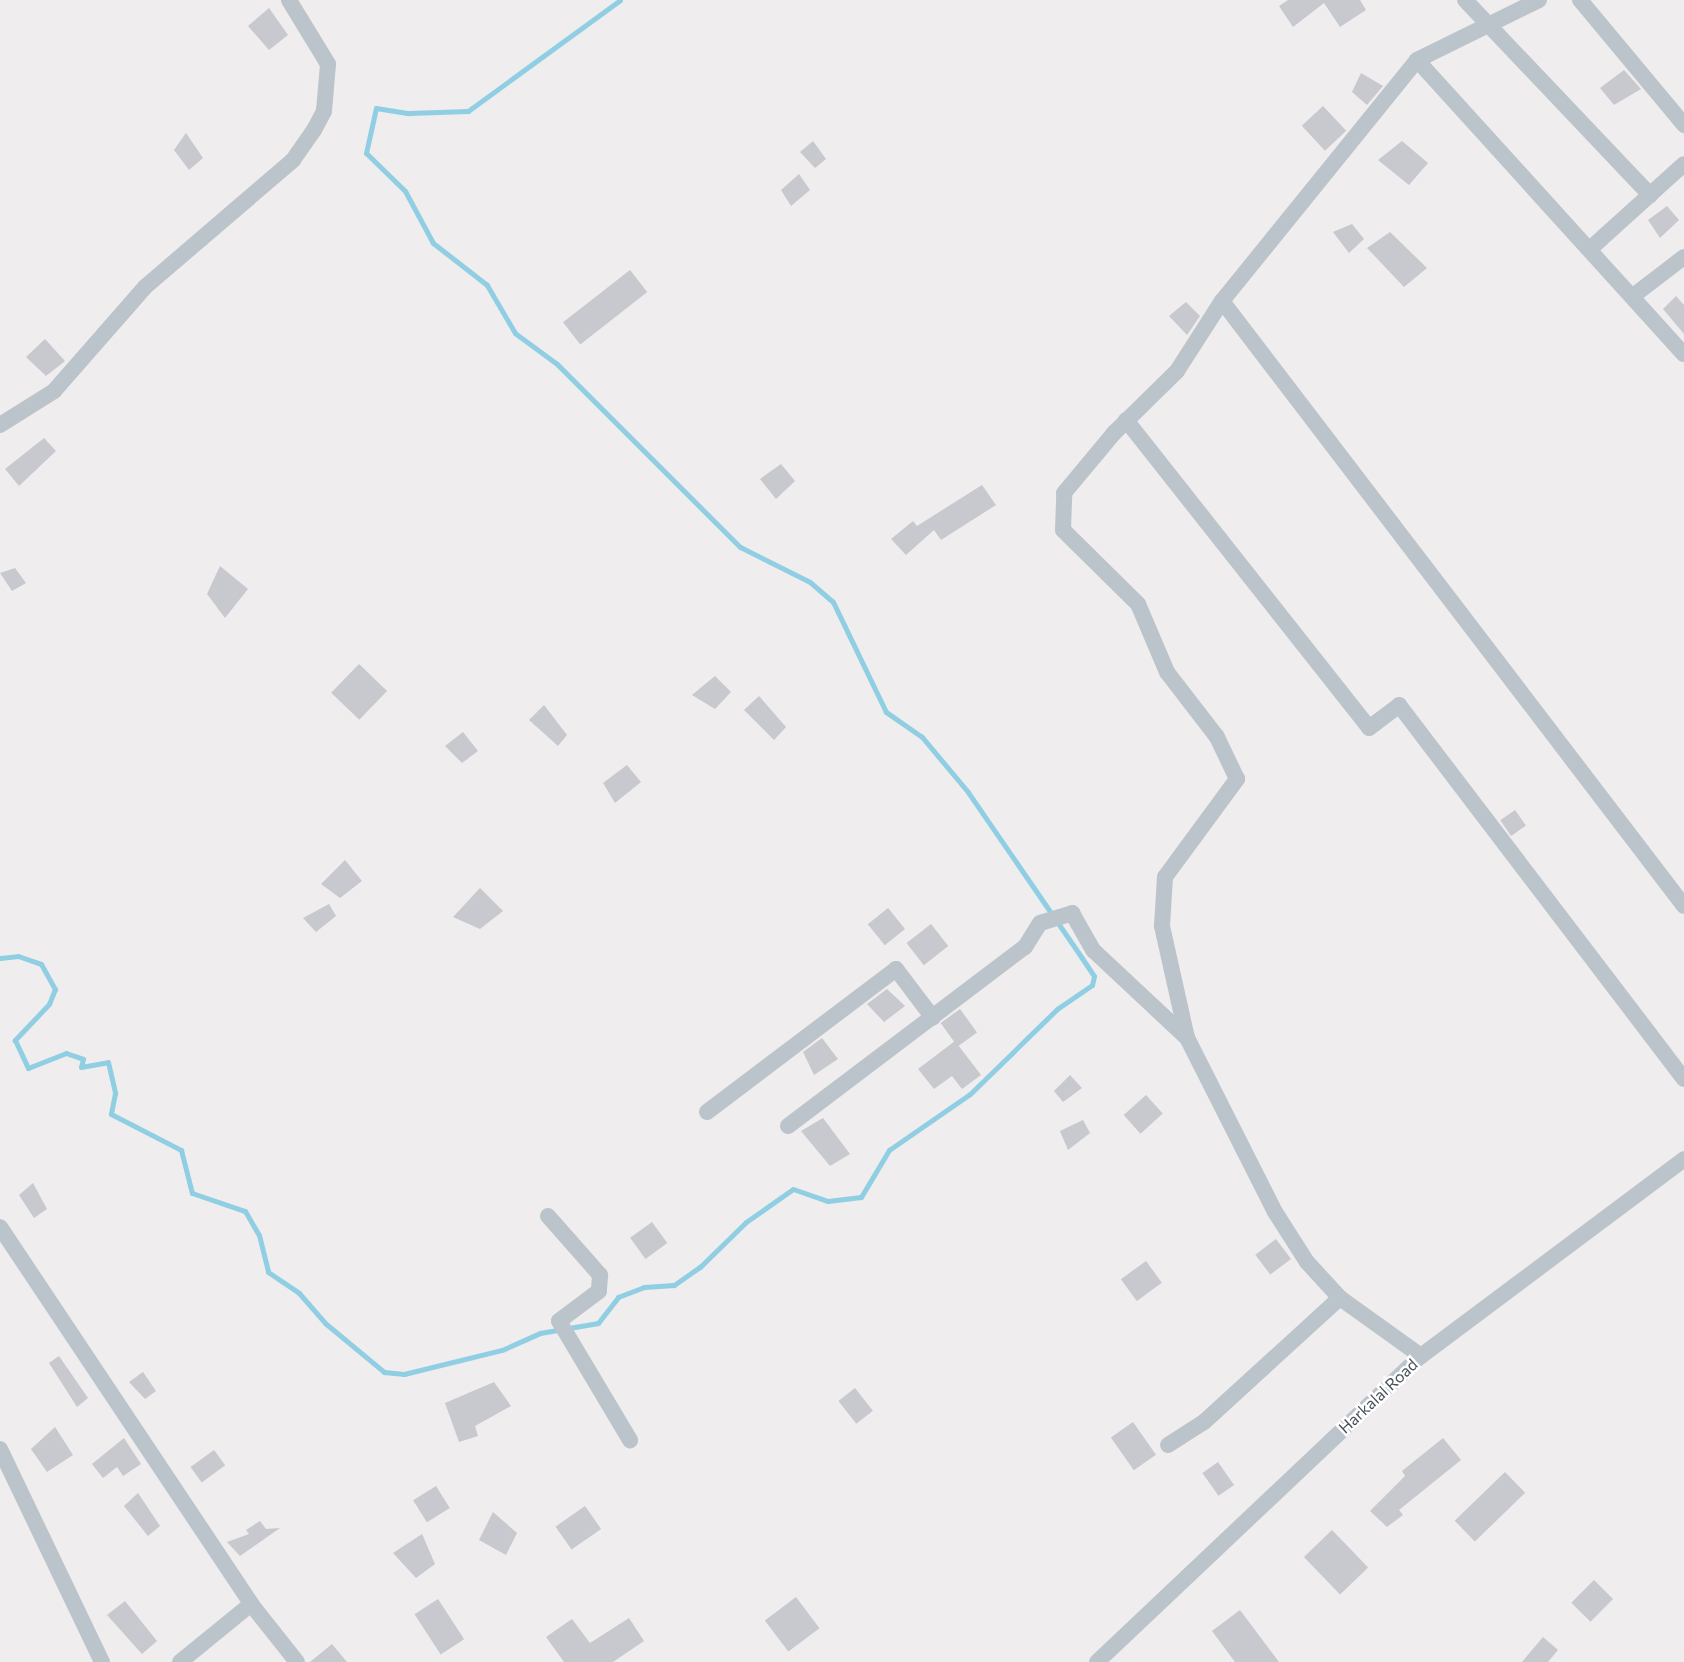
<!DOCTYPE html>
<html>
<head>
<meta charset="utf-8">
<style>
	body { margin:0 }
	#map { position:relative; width:1684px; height:1662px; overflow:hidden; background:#efeded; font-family:Commissioner,sans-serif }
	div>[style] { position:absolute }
	.stream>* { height:5px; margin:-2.5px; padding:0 2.5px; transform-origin:2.5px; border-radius:2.5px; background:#8fcee3 }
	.building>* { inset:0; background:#c7c9cf; transform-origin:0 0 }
	.street>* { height:16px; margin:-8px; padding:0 8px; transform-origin:8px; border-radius:8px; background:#bcc4cb }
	span { translate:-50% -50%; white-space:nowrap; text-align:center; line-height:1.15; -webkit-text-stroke:5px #fff; paint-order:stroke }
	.street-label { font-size:16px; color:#474f58 }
</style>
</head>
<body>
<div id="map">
	<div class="stream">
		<i style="left:0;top:958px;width:18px;rotate:-6deg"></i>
		<i style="left:18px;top:956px;width:24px;rotate:19deg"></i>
		<i style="left:41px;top:964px;width:29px;rotate:61deg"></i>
		<i style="left:55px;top:989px;width:16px;rotate:112deg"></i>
		<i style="left:49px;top:1004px;width:50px;rotate:133.4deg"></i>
		<i style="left:15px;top:1040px;width:31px;rotate:65deg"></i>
		<i style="left:28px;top:1068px;width:41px;rotate:-21.5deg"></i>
		<i style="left:66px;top:1053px;width:18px;rotate:19deg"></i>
		<i style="left:83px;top:1059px;width:8px;rotate:104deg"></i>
		<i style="left:81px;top:1067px;width:27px;rotate:-10deg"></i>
		<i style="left:108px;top:1062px;width:32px;rotate:77deg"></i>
		<i style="left:115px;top:1093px;width:21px;rotate:101deg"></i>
		<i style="left:111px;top:1114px;width:79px;rotate:27.2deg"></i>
		<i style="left:181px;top:1150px;width:44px;rotate:75.7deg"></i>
		<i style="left:192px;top:1193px;width:56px;rotate:18.8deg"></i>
		<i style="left:245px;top:1211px;width:28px;rotate:60deg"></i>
		<i style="left:259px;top:1235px;width:38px;rotate:76deg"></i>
		<i style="left:268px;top:1272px;width:37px;rotate:34deg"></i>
		<i style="left:299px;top:1293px;width:40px;rotate:49deg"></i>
		<i style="left:325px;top:1323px;width:77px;rotate:39.7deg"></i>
		<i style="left:384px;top:1372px;width:20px;rotate:6deg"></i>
		<i style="left:404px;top:1374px;width:101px;rotate:-13.8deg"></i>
		<i style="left:502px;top:1350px;width:42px;rotate:-24.1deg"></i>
		<i style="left:540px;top:1333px;width:59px;rotate:-9.8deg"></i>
		<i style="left:598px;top:1323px;width:33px;rotate:-52deg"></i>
		<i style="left:618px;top:1297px;width:28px;rotate:-21deg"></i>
		<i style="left:644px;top:1287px;width:30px;rotate:-4deg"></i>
		<i style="left:674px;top:1285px;width:32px;rotate:-35deg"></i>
		<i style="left:700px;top:1267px;width:64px;rotate:-44.4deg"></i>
		<i style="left:746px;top:1222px;width:57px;rotate:-35.1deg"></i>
		<i style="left:793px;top:1189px;width:37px;rotate:19deg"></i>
		<i style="left:828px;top:1201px;width:33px;rotate:-7deg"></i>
		<i style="left:861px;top:1197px;width:55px;rotate:-59.2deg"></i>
		<i style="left:889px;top:1150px;width:98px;rotate:-34.7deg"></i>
		<i style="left:970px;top:1094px;width:122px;rotate:-44.3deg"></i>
		<i style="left:1057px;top:1009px;width:42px;rotate:-34.4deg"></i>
		<i style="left:1092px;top:985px;width:9px;rotate:-77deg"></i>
		<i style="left:1094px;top:976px;width:22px;rotate:-124deg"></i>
		<i style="left:1082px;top:958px;width:201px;rotate:-124.5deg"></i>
		<i style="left:968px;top:792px;width:72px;rotate:-129.9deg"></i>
		<i style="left:922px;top:737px;width:44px;rotate:-145.2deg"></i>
		<i style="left:886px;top:712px;width:122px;rotate:-115.7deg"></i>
		<i style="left:833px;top:602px;width:30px;rotate:-139deg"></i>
		<i style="left:810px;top:582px;width:78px;rotate:-153.4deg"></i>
		<i style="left:740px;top:547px;width:259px;rotate:-135deg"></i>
		<i style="left:557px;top:364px;width:52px;rotate:-143.6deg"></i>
		<i style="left:515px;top:333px;width:56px;rotate:-120.3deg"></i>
		<i style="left:487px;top:285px;width:68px;rotate:-142.1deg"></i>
		<i style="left:433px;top:243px;width:59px;rotate:-118.3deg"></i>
		<i style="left:405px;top:191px;width:54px;rotate:-135.7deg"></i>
		<i style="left:366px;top:153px;width:46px;rotate:-77.5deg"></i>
		<i style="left:376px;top:108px;width:33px;rotate:9deg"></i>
		<i style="left:409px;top:113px;width:59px;rotate:-1.9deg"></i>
		<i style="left:468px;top:111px;width:188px;rotate:-36.1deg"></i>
	</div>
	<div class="building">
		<i style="clip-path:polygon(1288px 0,1360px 0,1366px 10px,1340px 27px,1324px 3px,1293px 27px,1279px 6px)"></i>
		<i style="clip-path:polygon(269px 8px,288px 35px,269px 50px,248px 26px)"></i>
		<i style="clip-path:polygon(1624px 70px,1641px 89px,1614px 105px,1600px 88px)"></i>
		<i style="clip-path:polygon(1361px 73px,1383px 86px,1367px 105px,1352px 92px)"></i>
		<i style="left:1323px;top:106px;width:34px;height:29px;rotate:47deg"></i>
		<i style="clip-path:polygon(186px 133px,203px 158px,189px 170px,174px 150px)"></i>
		<i style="clip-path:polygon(813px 141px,826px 159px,815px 168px,800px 152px)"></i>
		<i style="clip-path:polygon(1402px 141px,1428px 163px,1409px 185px,1378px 160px)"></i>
		<i style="clip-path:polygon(799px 174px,810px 190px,791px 206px,781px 190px)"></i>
		<i style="clip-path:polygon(1667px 206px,1679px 220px,1660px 238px,1648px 220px)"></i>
		<i style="clip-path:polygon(1352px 224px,1364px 239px,1349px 253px,1333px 232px)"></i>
		<i style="clip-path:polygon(1390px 232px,1427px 268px,1404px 287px,1367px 248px)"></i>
		<i style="left:630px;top:270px;width:28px;height:85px;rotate:52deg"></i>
		<i style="clip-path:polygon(1676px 296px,1684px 305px,1684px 334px,1663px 309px)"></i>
		<i style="clip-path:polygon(1186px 302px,1200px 316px,1187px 335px,1169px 316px)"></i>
		<i style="clip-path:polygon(45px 339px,65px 361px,46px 376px,26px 357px)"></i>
		<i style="clip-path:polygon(44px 438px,56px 451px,19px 486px,5px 469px)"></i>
		<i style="clip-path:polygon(781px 464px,795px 481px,776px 499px,760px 479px)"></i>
		<i style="clip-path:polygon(982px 485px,996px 505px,941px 540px,934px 530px,906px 555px,891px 539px,913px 521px,917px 526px)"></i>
		<i style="clip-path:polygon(220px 566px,248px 589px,225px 618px,207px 594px)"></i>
		<i style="clip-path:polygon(15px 568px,26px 583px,12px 591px,0 573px)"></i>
		<i style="left:359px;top:664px;width:39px;height:40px;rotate:44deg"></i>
		<i style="clip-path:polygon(715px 676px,731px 692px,715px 709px,692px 695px)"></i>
		<i style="clip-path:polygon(759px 696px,786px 727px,774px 740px,744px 710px)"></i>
		<i style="clip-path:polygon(544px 705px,567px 735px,558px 746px,529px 720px)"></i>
		<i style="clip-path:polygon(463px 732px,478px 751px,462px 763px,445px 746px)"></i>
		<i style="clip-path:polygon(627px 765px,641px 782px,615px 803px,603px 783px)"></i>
		<i style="left:1515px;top:810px;width:19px;height:18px;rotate:55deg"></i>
		<i style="clip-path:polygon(345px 860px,362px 881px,340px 898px,321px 884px)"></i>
		<i style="clip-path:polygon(480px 888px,503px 911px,480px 929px,453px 917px)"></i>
		<i style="clip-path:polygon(329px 904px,336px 916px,316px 932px,303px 918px)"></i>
		<i style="left:888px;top:908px;width:27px;height:26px;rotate:51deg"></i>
		<i style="left:931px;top:924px;width:28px;height:31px;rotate:52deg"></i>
		<i style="clip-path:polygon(887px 989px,905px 1006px,884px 1022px,867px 1004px)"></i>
		<i style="left:960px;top:1009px;width:29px;height:24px;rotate:54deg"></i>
		<i style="clip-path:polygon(822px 1038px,838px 1059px,814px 1075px,803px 1052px)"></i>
		<i style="clip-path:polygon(955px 1041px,981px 1075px,962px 1089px,952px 1076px,934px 1089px,918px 1069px)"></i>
		<i style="clip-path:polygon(1070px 1075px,1082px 1088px,1063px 1102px,1054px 1091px)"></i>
		<i style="left:1146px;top:1095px;width:25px;height:30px;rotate:48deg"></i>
		<i style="clip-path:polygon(823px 1118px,850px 1154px,830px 1166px,801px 1131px)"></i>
		<i style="clip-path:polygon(1083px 1120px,1090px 1133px,1068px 1150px,1060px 1131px)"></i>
		<i style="clip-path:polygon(33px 1183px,47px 1209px,34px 1218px,19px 1195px)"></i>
		<i style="left:652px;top:1222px;width:26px;height:27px;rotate:54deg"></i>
		<i style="left:1276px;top:1239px;width:25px;height:26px;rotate:53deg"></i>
		<i style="left:1146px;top:1261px;width:27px;height:31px;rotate:54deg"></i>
		<i style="clip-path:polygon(59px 1356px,88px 1398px,77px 1407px,49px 1363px)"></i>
		<i style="clip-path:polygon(143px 1372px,156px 1391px,145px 1399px,129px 1382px)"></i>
		<i style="clip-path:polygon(494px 1382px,511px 1406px,475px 1426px,478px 1436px,459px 1442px,445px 1403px)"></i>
		<i style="left:855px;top:1388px;width:29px;height:21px;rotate:52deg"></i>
		<i style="left:1133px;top:1422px;width:40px;height:27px;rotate:55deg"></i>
		<i style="clip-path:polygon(55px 1427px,73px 1455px,47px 1472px,31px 1449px)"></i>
		<i style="clip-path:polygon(124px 1438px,141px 1464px,123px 1476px,117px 1467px,103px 1478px,92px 1464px)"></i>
		<i style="clip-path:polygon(1443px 1438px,1461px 1460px,1399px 1510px,1403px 1515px,1387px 1527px,1370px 1511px,1405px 1476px,1402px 1471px)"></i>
		<i style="left:214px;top:1450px;width:19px;height:29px;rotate:54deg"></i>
		<i style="left:1218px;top:1462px;width:28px;height:19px;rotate:55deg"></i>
		<i style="left:1505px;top:1472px;width:29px;height:70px;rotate:46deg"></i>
		<i style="left:436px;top:1486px;width:26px;height:27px;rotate:58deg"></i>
		<i style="clip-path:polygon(138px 1493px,160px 1526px,148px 1536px,124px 1506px)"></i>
		<i style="left:585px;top:1506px;width:28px;height:36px;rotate:55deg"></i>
		<i style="clip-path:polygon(493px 1512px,517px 1533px,506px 1555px,479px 1540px)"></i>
		<i style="clip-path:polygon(260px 1521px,266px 1529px,280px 1528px,240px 1556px,227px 1542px,249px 1534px,246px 1530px)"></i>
		<i style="left:1332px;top:1530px;width:52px;height:39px;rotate:46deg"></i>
		<i style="clip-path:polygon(422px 1534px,435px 1564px,416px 1578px,393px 1553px)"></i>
		<i style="left:1594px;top:1580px;width:27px;height:32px;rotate:45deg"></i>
		<i style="left:796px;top:1597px;width:39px;height:39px;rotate:53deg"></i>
		<i style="left:438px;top:1599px;width:48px;height:28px;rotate:57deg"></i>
		<i style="clip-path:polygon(125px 1601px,157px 1641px,142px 1654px,107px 1615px)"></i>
		<i style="clip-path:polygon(1240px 1610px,1279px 1662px,1235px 1662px,1212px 1631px)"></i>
		<i style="clip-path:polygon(629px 1618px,644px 1641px,613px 1662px,564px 1662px,546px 1637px,572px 1619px,590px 1643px)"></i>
		<i style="clip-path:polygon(1543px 1637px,1558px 1650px,1548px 1662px,1522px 1662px)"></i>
		<i style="clip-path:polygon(332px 1644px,347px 1662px,310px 1662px)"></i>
	</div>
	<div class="street">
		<i style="left:1465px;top:0;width:269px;rotate:46.5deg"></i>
		<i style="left:1580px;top:0;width:163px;rotate:50.2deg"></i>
		<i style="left:1417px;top:60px;width:397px;rotate:47.8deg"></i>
		<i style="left:1591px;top:248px;width:125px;rotate:-42.1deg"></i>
		<i style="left:1633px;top:296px;width:64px;rotate:-37.4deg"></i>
		<i style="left:1222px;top:301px;width:761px;rotate:52.63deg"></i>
		<i style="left:1126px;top:420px;width:392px;rotate:51.7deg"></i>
		<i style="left:1369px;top:728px;width:38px;rotate:-37deg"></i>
		<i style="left:1399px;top:705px;width:470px;rotate:52.7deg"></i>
		<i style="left:0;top:425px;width:64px;rotate:-32.2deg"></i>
		<i style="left:54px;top:391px;width:138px;rotate:-48.8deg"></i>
		<i style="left:145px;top:287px;width:195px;rotate:-40.6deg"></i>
		<i style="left:293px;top:160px;width:37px;rotate:-55deg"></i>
		<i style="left:314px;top:130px;width:21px;rotate:-62deg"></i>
		<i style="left:324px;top:111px;width:47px;rotate:-85.1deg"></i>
		<i style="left:328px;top:64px;width:75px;rotate:-121.4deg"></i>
		<i style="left:707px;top:1112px;width:237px;rotate:-37.1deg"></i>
		<i style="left:896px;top:969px;width:61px;rotate:52.9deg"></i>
		<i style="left:788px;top:1126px;width:297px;rotate:-37.1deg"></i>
		<i style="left:1025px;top:947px;width:28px;rotate:-58deg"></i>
		<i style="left:1040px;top:923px;width:34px;rotate:-17deg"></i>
		<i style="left:1072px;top:913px;width:43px;rotate:60.4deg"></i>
		<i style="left:1093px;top:950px;width:129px;rotate:43.1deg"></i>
		<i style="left:548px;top:1216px;width:79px;rotate:48.6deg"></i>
		<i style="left:600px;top:1275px;width:16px;rotate:94deg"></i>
		<i style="left:599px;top:1291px;width:50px;rotate:143.1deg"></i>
		<i style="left:559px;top:1321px;width:139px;rotate:59.2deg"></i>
		<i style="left:0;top:1227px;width:453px;rotate:56.3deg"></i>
		<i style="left:251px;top:1604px;width:74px;rotate:51.6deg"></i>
		<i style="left:1421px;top:1356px;width:100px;rotate:-144.4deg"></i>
		<i style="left:1340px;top:1298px;width:49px;rotate:-132.5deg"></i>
		<i style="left:1307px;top:1262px;width:59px;rotate:-122.6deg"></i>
		<i style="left:1275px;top:1212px;width:195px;rotate:-116.8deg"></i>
		<i style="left:1187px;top:1038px;width:115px;rotate:-102.6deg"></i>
		<i style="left:1162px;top:926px;width:49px;rotate:-86.5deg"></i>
		<i style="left:1165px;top:877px;width:122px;rotate:-53.7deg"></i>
		<i style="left:1237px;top:779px;width:47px;rotate:-115.5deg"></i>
		<i style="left:1217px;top:737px;width:82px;rotate:-127.6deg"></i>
		<i style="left:1167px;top:672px;width:74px;rotate:-113.1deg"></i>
		<i style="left:1138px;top:604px;width:105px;rotate:-135.4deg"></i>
		<i style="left:1063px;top:530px;width:37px;rotate:-88deg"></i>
		<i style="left:1064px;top:493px;width:78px;rotate:-50.2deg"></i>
		<i style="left:1114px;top:433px;width:88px;rotate:-44.5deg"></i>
		<i style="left:1177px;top:371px;width:83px;rotate:-57.3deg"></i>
		<i style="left:1222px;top:301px;width:310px;rotate:-51deg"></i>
		<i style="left:1417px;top:60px;width:136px;rotate:-26.2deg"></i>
		<i style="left:1168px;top:1445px;width:43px;rotate:-32.6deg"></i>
		<i style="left:1204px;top:1422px;width:184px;rotate:-42.4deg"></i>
		<i style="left:0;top:1449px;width:236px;rotate:64.4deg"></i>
		<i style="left:180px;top:1662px;width:92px;rotate:-39.2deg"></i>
		<i style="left:1097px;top:1662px;width:446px;rotate:-43.4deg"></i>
		<i style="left:1421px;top:1356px;width:329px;rotate:-36.8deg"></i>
	</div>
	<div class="street-label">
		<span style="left:1378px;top:1396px;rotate:-43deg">Harkalal Road</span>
	</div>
</div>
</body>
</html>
